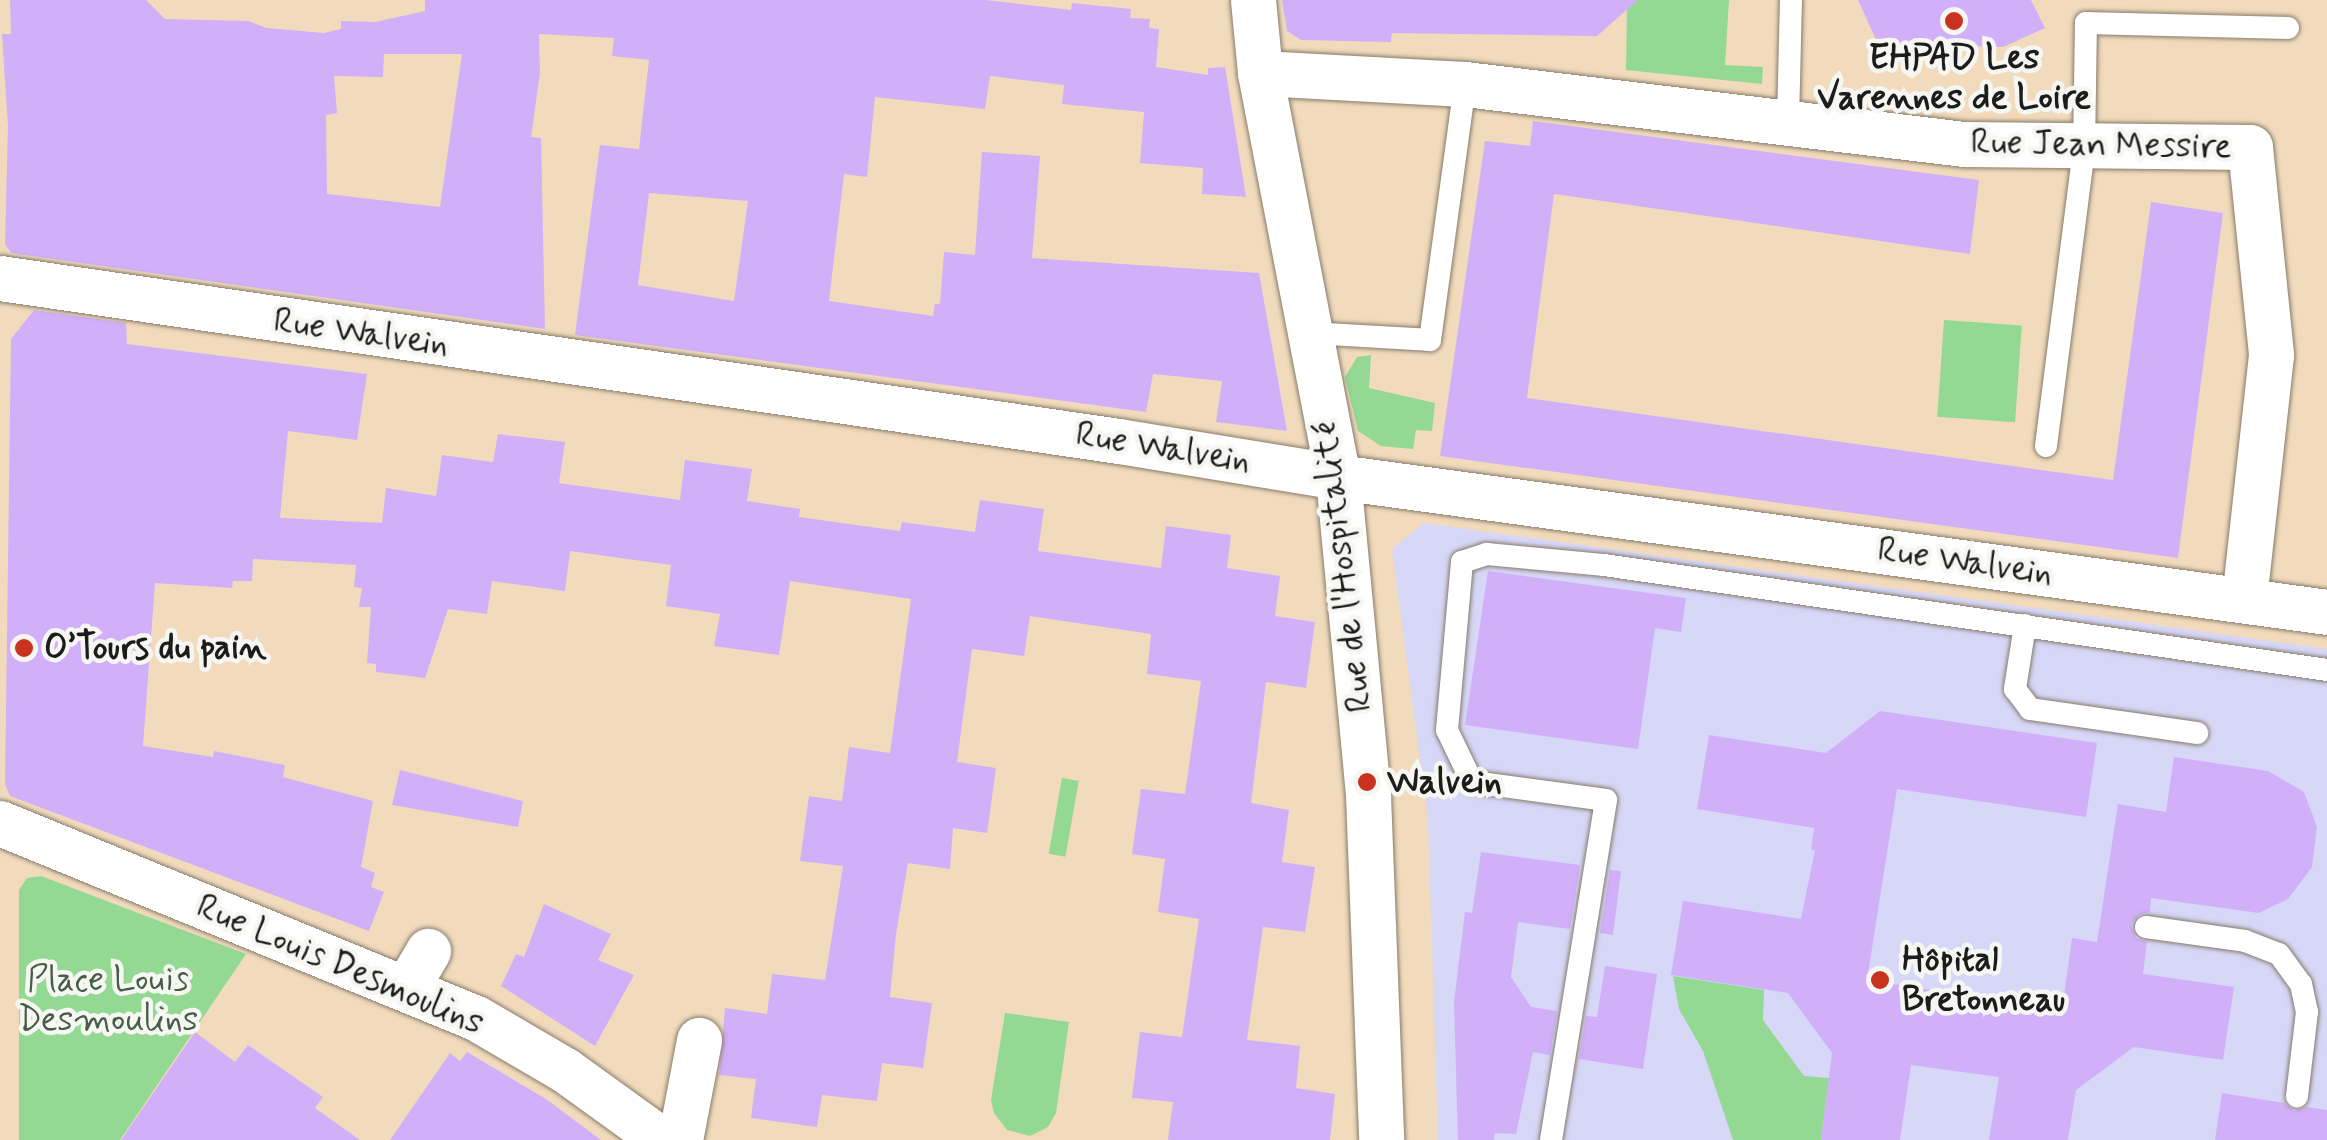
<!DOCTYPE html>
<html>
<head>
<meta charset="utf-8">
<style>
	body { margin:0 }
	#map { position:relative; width:2327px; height:1140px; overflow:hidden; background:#f2dbbc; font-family:Mynerve,sans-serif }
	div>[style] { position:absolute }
	.built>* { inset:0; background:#d7d7f8 }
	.green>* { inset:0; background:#93d993; transform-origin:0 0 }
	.building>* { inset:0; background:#d1b0f9 }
	.roads { filter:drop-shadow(0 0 2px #877c6c) drop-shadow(0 0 2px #877c6c) }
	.service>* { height:22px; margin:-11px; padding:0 11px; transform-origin:11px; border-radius:11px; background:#fff }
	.minor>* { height:45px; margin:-22.5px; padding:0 22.5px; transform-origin:22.5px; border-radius:22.5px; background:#fff }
	.dots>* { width:28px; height:28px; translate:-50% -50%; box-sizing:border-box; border:5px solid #f6f6f2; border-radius:50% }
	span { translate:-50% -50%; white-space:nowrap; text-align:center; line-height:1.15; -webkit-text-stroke:9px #f6f6f2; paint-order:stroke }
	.poi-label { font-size:35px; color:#1c1c1c; font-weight:700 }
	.left { translate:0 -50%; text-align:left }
	.street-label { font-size:35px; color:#1c1c1c }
	.park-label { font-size:35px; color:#465e46 }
</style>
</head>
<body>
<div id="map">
	<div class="built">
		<i style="clip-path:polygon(1424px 523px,2327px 649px,2327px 1140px,1438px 1140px,1428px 820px,1392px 549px)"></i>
	</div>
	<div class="green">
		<i style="clip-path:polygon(1612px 0,1729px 0,1725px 65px,1763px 67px,1762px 84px,1626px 70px,1627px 6px)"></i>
		<i style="left:1944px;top:320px;width:78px;height:97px;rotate:4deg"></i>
		<i style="clip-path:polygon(1371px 355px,1369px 388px,1435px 403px,1432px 431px,1416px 430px,1413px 449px,1381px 446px,1358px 431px,1345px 377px,1357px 357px)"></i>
		<i style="left:1062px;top:778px;width:17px;height:77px;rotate:10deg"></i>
		<i style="clip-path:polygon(41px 876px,246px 954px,120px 1140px,19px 1140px,19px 890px,27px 878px)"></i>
		<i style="clip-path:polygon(1673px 976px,1764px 990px,1763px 1020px,1804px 1076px,1829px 1078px,1821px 1140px,1733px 1140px,1703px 1051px,1679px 1009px)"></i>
		<i style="clip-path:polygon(1005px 1013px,1069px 1022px,1056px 1113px,1048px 1127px,1030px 1136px,1007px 1130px,994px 1113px,991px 1100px)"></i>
	</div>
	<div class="building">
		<i style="clip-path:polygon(evenodd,10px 0,146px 0,165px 19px,248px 21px,267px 28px,324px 33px,341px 29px,341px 21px,375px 22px,425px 11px,425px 0,986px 0,1071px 10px,1072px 3px,1131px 9px,1130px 18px,1150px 19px,1149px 28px,1159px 29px,1156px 67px,1208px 75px,1208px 68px,1225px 67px,1246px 197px,1202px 194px,1203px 168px,1140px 163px,1144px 112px,1062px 104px,1064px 85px,990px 76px,985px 109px,875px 97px,867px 177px,844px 174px,829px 301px,933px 316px,935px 304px,940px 304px,944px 252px,975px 255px,982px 152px,1040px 156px,1032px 258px,1259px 273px,1287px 431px,1216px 422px,1222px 381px,1153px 374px,1146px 412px,575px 335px,600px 145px,639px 149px,649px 60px,612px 56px,614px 38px,539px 34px,540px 73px,531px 137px,541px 138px,545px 329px,11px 253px,5px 244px,8px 126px,2px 34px,11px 34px,10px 0,384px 54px,462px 54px,440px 207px,327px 194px,326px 115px,337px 113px,334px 76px,383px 77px,384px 54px,10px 0,649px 193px,748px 201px,734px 301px,638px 285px,649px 193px)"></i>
		<i style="clip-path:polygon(1282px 0,1638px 0,1597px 36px,1392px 33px,1391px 42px,1301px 40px,1287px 31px)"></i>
		<i style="clip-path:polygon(1858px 0,2031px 0,2045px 28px,2003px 47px,1878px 44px)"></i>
		<i style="clip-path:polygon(1533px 121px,1979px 180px,1970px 254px,1554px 194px,1527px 398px,2113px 480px,2151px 202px,2223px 213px,2178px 558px,1440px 456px,1485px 141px,1530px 146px)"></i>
		<i style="clip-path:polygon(34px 310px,126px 323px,127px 344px,367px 374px,357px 440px,288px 431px,280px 518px,382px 523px,386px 488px,436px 496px,442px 455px,493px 462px,498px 434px,565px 442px,559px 483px,680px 500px,685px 460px,752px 469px,747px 501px,800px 509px,799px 517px,856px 525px,900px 531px,902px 522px,975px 532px,980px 500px,1044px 509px,1038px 551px,1161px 568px,1166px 526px,1231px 535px,1227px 568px,1280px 576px,1275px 616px,1315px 622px,1306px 688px,1266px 682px,1251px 803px,1289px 810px,1282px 862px,1315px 867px,1305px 932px,1263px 927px,1247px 1040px,1300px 1046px,1296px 1088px,1335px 1094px,1330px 1140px,1168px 1140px,1173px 1102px,1132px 1098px,1140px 1032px,1182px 1037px,1199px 919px,1158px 912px,1165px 859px,1132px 854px,1141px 789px,1185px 794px,1201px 681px,1147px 674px,1151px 634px,1030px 616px,1024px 656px,972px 649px,957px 762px,996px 768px,987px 833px,953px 828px,950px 869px,908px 863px,896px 934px,890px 997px,932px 1003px,923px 1068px,882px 1063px,877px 1101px,822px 1095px,817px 1127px,751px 1118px,756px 1079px,719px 1075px,725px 1008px,767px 1014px,772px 974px,825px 980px,843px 866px,800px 861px,809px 796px,842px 801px,849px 747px,890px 753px,911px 599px,790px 581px,779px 655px,714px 646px,720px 614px,666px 606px,671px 565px,570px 551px,565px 591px,492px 581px,487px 614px,448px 609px,425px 678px,376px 672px,376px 664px,367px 663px,371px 607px,359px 607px,362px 588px,354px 587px,356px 565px,253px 559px,252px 581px,233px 581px,232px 588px,155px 583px,143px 746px,213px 757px,214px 751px,285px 765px,283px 777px,373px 801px,361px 867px,375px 873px,371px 887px,384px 892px,369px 931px,10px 796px,5px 784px,11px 339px)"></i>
		<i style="clip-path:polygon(1488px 571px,1686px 598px,1681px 632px,1655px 628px,1638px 749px,1465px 725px)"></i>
		<i style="clip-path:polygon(1880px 711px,2097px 743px,2086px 817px,1897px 789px,1867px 980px,2062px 1010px,2072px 938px,2097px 942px,2118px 804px,2166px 812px,2174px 757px,2268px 771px,2304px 792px,2317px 827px,2312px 867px,2288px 899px,2259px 913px,2151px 898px,2150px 912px,2140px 914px,2131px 924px,2136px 938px,2147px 942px,2143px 974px,2234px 987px,2223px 1060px,2134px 1047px,2076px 1090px,2068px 1140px,1989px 1140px,1999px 1077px,1911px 1065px,1900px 1140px,1821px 1140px,1832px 1053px,1788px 993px,1671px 975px,1683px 901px,1801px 919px,1815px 850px,1811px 850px,1814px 828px,1697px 809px,1709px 735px,1826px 753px)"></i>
		<i style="clip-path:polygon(400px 770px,523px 801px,518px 827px,392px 805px)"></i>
		<i style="clip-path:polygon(1481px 852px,1580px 865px,1570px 929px,1518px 922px,1511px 977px,1531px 1007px,1557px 1011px,1550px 1055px,1533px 1052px,1516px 1134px,1495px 1133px,1494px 1140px,1458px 1140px,1454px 1002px,1465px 912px,1472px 913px)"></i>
		<i style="clip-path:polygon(1610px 870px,1621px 871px,1613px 935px,1600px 933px)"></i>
		<i style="clip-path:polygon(544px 904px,611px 934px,598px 960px,634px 975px,595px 1046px,501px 986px,516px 954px,524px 957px)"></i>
		<i style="clip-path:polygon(1605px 966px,1657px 974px,1643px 1069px,1579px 1059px,1586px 1016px,1597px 1017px)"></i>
		<i style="clip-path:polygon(195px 1032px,235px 1062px,248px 1045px,323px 1097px,315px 1108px,360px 1140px,121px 1140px)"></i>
		<i style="clip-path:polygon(467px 1052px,546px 1099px,601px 1140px,390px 1140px,450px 1053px,460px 1061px)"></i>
		<i style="clip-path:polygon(2222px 1093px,2284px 1103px,2294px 1111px,2307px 1107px,2327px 1110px,2327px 1140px,2215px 1140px)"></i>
	</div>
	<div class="roads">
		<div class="service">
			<i style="left:1788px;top:122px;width:122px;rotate:-88.6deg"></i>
			<i style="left:1310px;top:333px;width:120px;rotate:3.3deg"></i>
			<i style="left:1430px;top:340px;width:258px;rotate:-82.2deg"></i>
			<i style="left:2046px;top:446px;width:299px;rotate:-82.7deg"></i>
			<i style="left:2084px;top:149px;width:126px;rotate:-89.1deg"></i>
			<i style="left:2086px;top:23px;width:202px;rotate:1.4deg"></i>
			<i style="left:2025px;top:625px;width:65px;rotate:98.9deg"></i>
			<i style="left:2015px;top:689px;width:25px;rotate:53deg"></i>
			<i style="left:2030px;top:709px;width:169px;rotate:8.2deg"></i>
			<i style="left:2146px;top:927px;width:100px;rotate:8deg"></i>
			<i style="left:2245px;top:941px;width:36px;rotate:21deg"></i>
			<i style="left:2279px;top:954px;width:37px;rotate:54deg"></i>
			<i style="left:2301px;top:984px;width:29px;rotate:78deg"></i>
			<i style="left:2307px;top:1012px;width:85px;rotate:96.8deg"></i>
			<i style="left:1551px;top:1140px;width:344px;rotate:-80.8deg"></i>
			<i style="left:1606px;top:800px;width:135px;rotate:-172.3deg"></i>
			<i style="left:1472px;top:782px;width:58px;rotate:-115.7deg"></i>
			<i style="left:1447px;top:730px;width:169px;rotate:-84.9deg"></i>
			<i style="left:1462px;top:562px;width:26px;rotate:-18deg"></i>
			<i style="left:1487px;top:554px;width:118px;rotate:5.4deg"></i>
			<i style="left:1604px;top:565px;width:731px;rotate:8.26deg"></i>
		</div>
		<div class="minor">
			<i style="left:1253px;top:0;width:73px;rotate:84.5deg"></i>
			<i style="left:1260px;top:73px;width:411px;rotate:79.1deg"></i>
			<i style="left:1338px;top:477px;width:319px;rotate:84.6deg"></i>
			<i style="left:1368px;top:795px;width:345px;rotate:87.8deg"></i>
			<i style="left:1260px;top:73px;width:205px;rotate:3.1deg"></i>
			<i style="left:1465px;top:84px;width:503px;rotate:6.86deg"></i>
			<i style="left:1964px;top:144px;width:286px;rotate:0.6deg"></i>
			<i style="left:2250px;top:147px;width:209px;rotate:84.2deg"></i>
			<i style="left:2271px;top:355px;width:246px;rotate:96.3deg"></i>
			<i style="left:0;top:278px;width:1131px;rotate:8.29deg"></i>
			<i style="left:1119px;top:441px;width:222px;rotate:9.3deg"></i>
			<i style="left:1338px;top:477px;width:998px;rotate:7.77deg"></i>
			<i style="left:0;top:823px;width:514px;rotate:22.28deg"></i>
			<i style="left:476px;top:1018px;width:103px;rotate:30.3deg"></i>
			<i style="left:565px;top:1070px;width:120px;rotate:35.8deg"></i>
			<i style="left:407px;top:987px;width:42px;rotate:-59.7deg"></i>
			<i style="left:680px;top:1140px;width:102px;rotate:-79.2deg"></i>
		</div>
	</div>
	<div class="dots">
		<i style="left:1954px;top:21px;background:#c8321e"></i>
		<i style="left:24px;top:648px;background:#c8321e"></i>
		<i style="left:1367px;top:782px;background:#c8321e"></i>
		<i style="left:1880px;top:980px;background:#c8321e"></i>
	</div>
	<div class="poi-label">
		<span style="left:1954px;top:78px">EHPAD Les<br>Varennes de Loire</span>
		<span class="left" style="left:44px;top:648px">O’Tours du pain</span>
		<span class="left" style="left:1387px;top:782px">Walvein</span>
		<span class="left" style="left:1902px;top:980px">Hôpital<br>Bretonneau</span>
	</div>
	<div class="street-label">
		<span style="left:2101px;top:145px;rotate:1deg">Rue Jean Messire</span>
		<span style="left:361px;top:333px;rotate:8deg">Rue Walvein</span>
		<span style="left:1163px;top:448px;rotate:9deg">Rue Walvein</span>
		<span style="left:1965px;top:562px;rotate:8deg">Rue Walvein</span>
		<span style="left:1343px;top:567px;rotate:-97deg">Rue de l'Hospitalité</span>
		<span style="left:340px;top:965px;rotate:23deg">Rue Louis Desmoulins</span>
	</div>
	<div class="park-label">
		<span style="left:108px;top:1000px">Place Louis<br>Desmoulins</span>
	</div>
</div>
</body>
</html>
